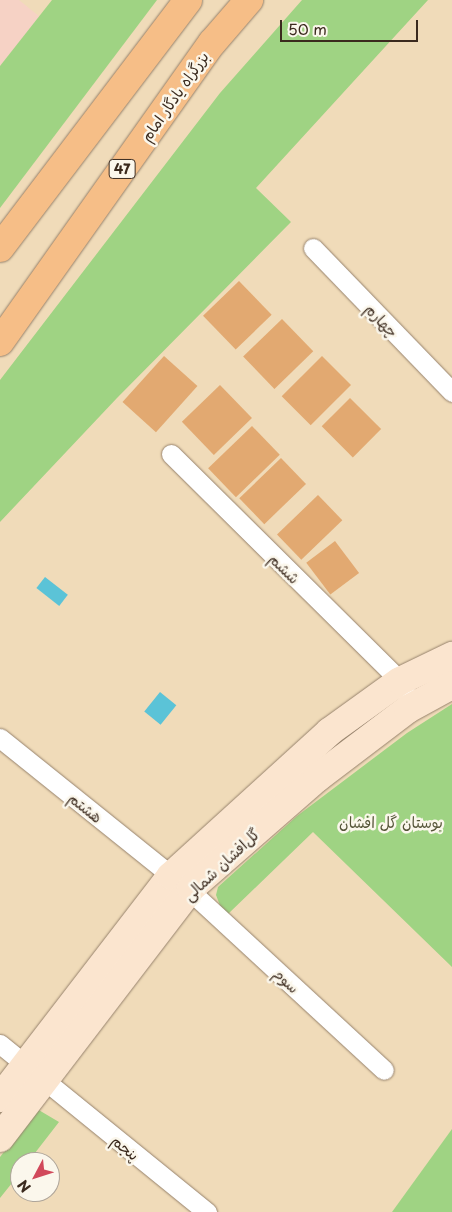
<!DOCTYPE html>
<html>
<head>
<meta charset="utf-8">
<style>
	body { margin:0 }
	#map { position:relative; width:452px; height:1212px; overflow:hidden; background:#f0dbb9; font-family:"Playpen Sans","Playpen Sans Arabic",sans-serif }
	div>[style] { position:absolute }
	.built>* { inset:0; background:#f6d2c5 }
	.green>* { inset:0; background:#9fd383 }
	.water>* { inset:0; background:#5bc3d7; transform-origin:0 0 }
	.building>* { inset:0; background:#e2a971; transform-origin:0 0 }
	.roads { filter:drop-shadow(0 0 1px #96826c) drop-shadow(0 0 1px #96826c) }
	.minor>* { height:19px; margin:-9.5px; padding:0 9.5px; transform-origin:9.5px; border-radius:9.5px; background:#fff }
	.secondary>* { height:28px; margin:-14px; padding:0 14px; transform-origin:14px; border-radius:14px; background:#fbe5cf }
	.trunk>* { height:28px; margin:-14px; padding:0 14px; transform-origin:14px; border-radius:14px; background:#f6be87 }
	span { translate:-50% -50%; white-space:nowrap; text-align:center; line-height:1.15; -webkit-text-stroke:5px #fbf7ec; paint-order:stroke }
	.shield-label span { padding:1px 4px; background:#fbf7ec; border:1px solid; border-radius:4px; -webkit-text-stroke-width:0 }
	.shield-label { font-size:14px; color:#3b2a1e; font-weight:700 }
	.street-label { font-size:15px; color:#3b2a1e }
	.park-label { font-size:15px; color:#545437 }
	.north { position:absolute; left:10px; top:1152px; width:50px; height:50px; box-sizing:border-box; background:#fbf7ec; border:1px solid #aea59a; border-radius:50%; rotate:230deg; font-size:14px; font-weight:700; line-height:20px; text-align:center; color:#3b2a1e }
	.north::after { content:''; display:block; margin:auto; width:18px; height:22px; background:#d1495b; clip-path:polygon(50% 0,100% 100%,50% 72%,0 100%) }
	.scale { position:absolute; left:280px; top:20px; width:138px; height:22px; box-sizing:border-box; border:2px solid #3b2a1e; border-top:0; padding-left:6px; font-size:15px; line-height:18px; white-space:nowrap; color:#3b2a1e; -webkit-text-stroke:4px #fbf7ec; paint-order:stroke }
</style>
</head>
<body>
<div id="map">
	<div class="built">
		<i style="clip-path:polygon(0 0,19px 0,40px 17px,0 66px)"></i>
	</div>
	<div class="green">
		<i style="clip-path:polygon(52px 0,157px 0,0 208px,0 66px)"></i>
		<i style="clip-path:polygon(302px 0,428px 0,256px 188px,291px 222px,117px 398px,0 522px,0 380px,220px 93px)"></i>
		<i style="clip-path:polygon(452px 704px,452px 967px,313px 832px,228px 914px,221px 908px,216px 895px,218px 887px,297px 816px,407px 733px)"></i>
		<i style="clip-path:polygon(37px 1109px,59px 1122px,28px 1162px,20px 1162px,20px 1173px,0 1198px,0 1157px)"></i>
		<i style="clip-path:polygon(452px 1129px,452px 1212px,392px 1212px)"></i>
	</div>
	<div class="water">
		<i style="left:45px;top:577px;width:29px;height:14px;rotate:38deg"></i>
		<i style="left:160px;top:692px;width:21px;height:25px;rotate:39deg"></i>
	</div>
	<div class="building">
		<i style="left:239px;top:281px;width:47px;height:50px;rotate:46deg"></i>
		<i style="left:282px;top:319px;width:45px;height:54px;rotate:46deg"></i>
		<i style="left:164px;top:356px;width:45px;height:62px;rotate:42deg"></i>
		<i style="left:322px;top:356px;width:41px;height:57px;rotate:45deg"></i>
		<i style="left:220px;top:385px;width:46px;height:53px;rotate:46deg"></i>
		<i style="left:350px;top:398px;width:44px;height:40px;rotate:45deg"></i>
		<i style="left:252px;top:426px;width:40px;height:61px;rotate:46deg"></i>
		<i style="left:281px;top:458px;width:36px;height:58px;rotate:46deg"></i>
		<i style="left:318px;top:495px;width:35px;height:57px;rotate:46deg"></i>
		<i style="left:335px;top:541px;width:40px;height:36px;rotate:53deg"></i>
	</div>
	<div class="roads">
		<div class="minor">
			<i style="left:313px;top:248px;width:200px;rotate:46deg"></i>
			<i style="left:171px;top:454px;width:322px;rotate:44.7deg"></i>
			<i style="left:400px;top:681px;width:11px;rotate:63deg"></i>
			<i style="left:0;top:738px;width:243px;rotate:38.8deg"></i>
			<i style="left:189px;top:890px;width:265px;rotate:42.7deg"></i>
			<i style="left:0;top:1044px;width:267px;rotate:39.1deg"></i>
		</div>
		<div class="secondary">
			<i style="left:0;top:1098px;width:280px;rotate:-52.4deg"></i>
			<i style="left:171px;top:876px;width:214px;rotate:-42.3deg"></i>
			<i style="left:329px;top:732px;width:87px;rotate:-35.7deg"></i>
			<i style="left:400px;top:681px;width:58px;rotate:-25.7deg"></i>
			<i style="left:0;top:1138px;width:315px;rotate:-52.6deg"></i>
			<i style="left:191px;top:888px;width:167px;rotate:-41.1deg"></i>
			<i style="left:317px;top:778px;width:114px;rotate:-37.2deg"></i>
			<i style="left:408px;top:709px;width:50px;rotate:-28.6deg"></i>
		</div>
		<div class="trunk">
			<i style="left:0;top:248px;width:311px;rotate:-52.8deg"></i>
			<i style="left:0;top:342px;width:367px;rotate:-54.7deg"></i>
			<i style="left:212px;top:43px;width:57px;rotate:-49.3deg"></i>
		</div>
	</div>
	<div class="shield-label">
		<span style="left:122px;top:169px">47</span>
	</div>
	<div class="street-label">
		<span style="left:174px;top:96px;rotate:-55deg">بزرگراه یادگار امام</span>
		<span style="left:382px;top:320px;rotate:46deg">چهارم</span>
		<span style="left:285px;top:568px;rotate:45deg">ششم</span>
		<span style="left:86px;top:807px;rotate:39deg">هشتم</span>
		<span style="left:221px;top:864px;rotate:-43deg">گل‌افشان شمالی</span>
		<span style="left:287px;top:980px;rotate:43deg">سوم</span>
		<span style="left:126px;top:1147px;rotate:40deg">پنجم</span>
	</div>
	<div class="park-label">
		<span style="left:391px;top:822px">بوستان گل افشان</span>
	</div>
	<div class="north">N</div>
	<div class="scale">50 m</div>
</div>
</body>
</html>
